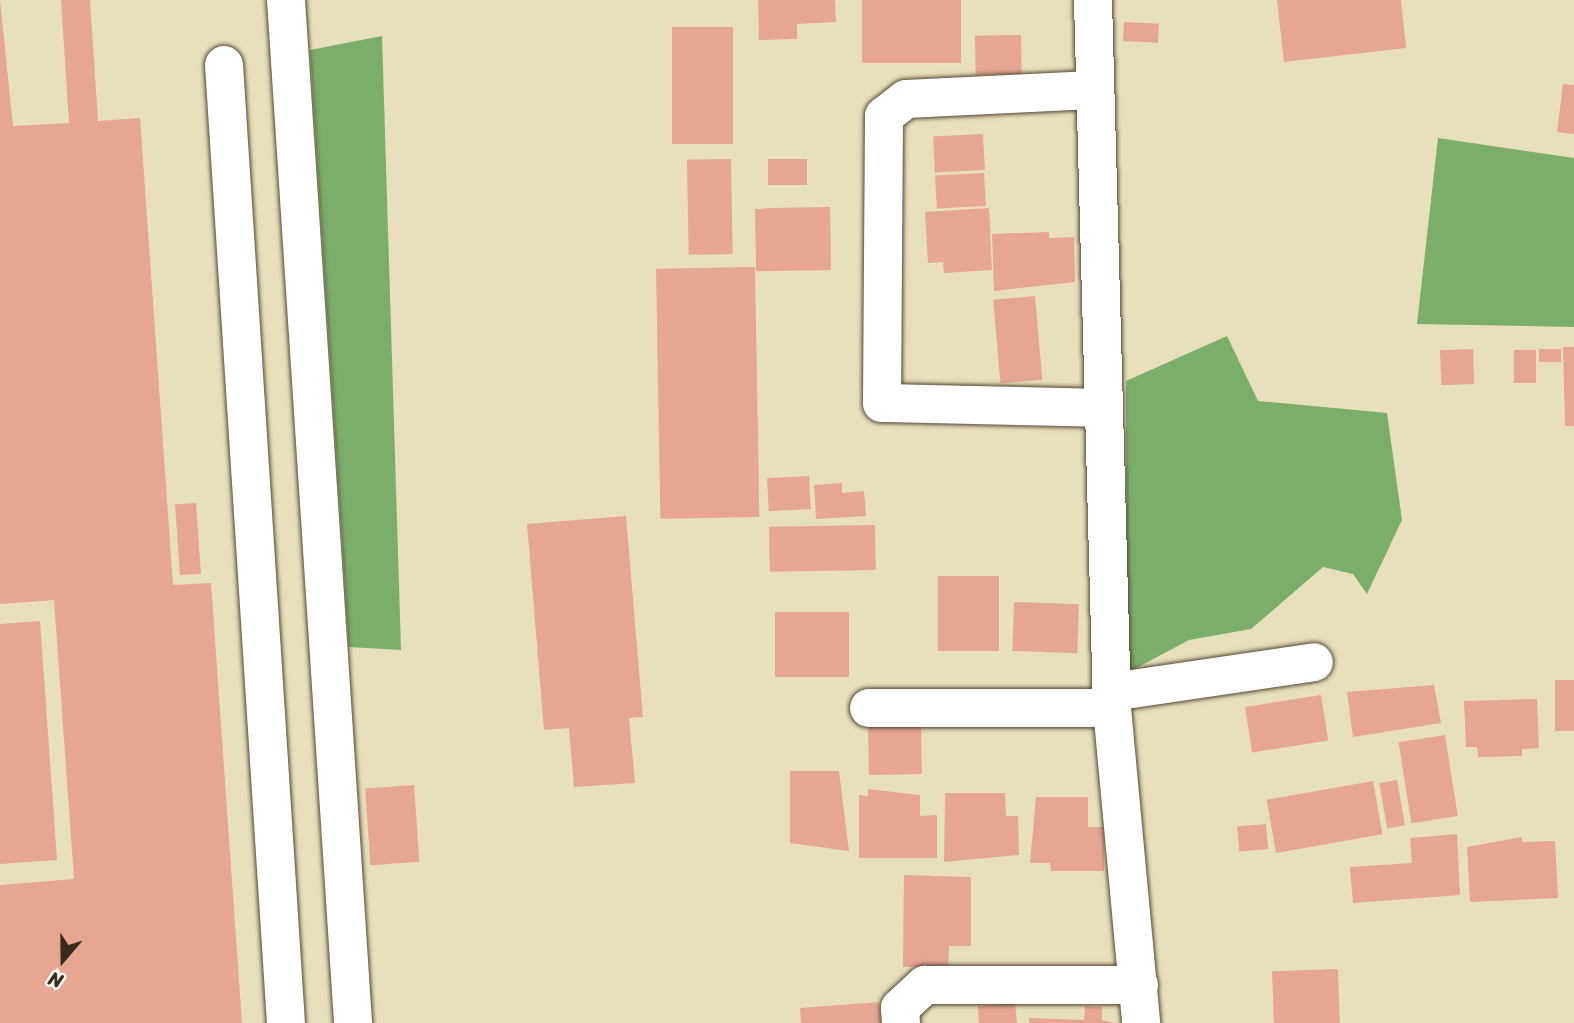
<!DOCTYPE html>
<html>
<head>
<meta charset="utf-8">
<style>
	body { margin:0 }
	#map { position:relative; width:1574px; height:1023px; overflow:hidden; background:#e8e0bb; font-family:Sriracha,sans-serif }
	div>[style] { position:absolute }
	.forest>* { inset:0; background:#7aae6a }
	.building>* { inset:0; background:#e6a692; transform-origin:0 0 }
	.roads { filter:drop-shadow(0 0 2px #554536) drop-shadow(0 0 2px #554536) }
	.minor>* { height:38px; margin:-19px; padding:0 19px; transform-origin:19px; border-radius:19px; background:#fff }
	span { translate:-50% -50%; white-space:nowrap; text-align:center; line-height:1.15; -webkit-text-stroke:7px #f6f6f2; paint-order:stroke }
	.north { position:absolute; left:28px; top:925px; width:70px; height:70px; -webkit-text-stroke:5px #f6f6f2; paint-order:stroke; rotate:200deg; font-size:19px; font-weight:700; line-height:28px; text-align:center; color:#3b2a1e }
	.north::after { content:''; display:block; margin:auto; width:24px; height:32px; background:#3b2a1e; clip-path:polygon(50% 0,100% 100%,50% 72%,0 100%) }
</style>
</head>
<body>
<div id="map">
	<div class="forest">
		<i style="clip-path:polygon(382px 36px,401px 650px,349px 647px,310px 50px)"></i>
		<i style="clip-path:polygon(1438px 138px,1574px 158px,1574px 327px,1417px 324px)"></i>
		<i style="clip-path:polygon(1227px 336px,1258px 401px,1387px 413px,1402px 520px,1367px 594px,1353px 574px,1323px 567px,1251px 629px,1189px 640px,1127px 673px,1126px 381px)"></i>
	</div>
	<div class="building">
		<i style="clip-path:polygon(0 0,13px 126px,69px 123px,61px 0,90px 0,98px 121px,140px 118px,173px 585px,211px 583px,242px 1023px,0 1023px,0 885px,74px 879px,54px 600px,0 604px)"></i>
		<i style="clip-path:polygon(758px 0,835px 0,836px 22px,797px 24px,797px 39px,759px 40px)"></i>
		<i style="left:862px;top:0;width:99px;height:63px"></i>
		<i style="clip-path:polygon(1277px 0,1401px 0,1406px 48px,1284px 62px)"></i>
		<i style="left:1124px;top:22px;width:35px;height:19px;rotate:3deg"></i>
		<i style="left:672px;top:27px;width:61px;height:117px"></i>
		<i style="left:1021px;top:35px;width:39px;height:46px;rotate:89deg"></i>
		<i style="clip-path:polygon(1563px 84px,1574px 85px,1574px 134px,1557px 132px)"></i>
		<i style="left:983px;top:134px;width:36px;height:50px;rotate:87deg"></i>
		<i style="left:731px;top:159px;width:95px;height:44px;rotate:89deg"></i>
		<i style="left:768px;top:159px;width:39px;height:26px"></i>
		<i style="left:984px;top:173px;width:33px;height:49px;rotate:87deg"></i>
		<i style="left:830px;top:207px;width:63px;height:75px;rotate:89deg"></i>
		<i style="clip-path:polygon(989px 208px,992px 270px,944px 273px,943px 262px,928px 263px,925px 212px)"></i>
		<i style="clip-path:polygon(1049px 232px,1049px 238px,1074px 237px,1075px 282px,994px 291px,992px 234px)"></i>
		<i style="left:755px;top:267px;width:250px;height:99px;rotate:89deg"></i>
		<i style="left:1035px;top:296px;width:84px;height:42px;rotate:85deg"></i>
		<i style="clip-path:polygon(1563px 347px,1574px 347px,1574px 426px,1565px 426px)"></i>
		<i style="left:1473px;top:349px;width:35px;height:33px;rotate:88deg"></i>
		<i style="left:1539px;top:349px;width:22px;height:13px"></i>
		<i style="left:1514px;top:350px;width:22px;height:33px"></i>
		<i style="left:809px;top:476px;width:33px;height:42px;rotate:87deg"></i>
		<i style="clip-path:polygon(842px 483px,842px 493px,864px 491px,866px 516px,816px 519px,814px 485px)"></i>
		<i style="left:196px;top:503px;width:71px;height:21px;rotate:86deg"></i>
		<i style="clip-path:polygon(626px 516px,643px 717px,629px 718px,635px 783px,574px 787px,569px 728px,544px 730px,527px 524px)"></i>
		<i style="left:875px;top:525px;width:45px;height:106px;rotate:89deg"></i>
		<i style="left:938px;top:576px;width:61px;height:75px"></i>
		<i style="left:1014px;top:602px;width:65px;height:49px;rotate:2deg"></i>
		<i style="left:849px;top:612px;width:65px;height:74px;rotate:90deg"></i>
		<i style="clip-path:polygon(40px 621px,57px 860px,0 864px,0 624px)"></i>
		<i style="left:1574px;top:680px;width:51px;height:19px;rotate:90deg"></i>
		<i style="clip-path:polygon(1434px 685px,1441px 723px,1353px 737px,1347px 692px)"></i>
		<i style="left:1321px;top:695px;width:46px;height:77px;rotate:81deg"></i>
		<i style="clip-path:polygon(1537px 699px,1539px 748px,1522px 749px,1522px 756px,1478px 757px,1477px 747px,1466px 747px,1464px 701px)"></i>
		<i style="left:921px;top:725px;width:49px;height:53px;rotate:89deg"></i>
		<i style="left:1445px;top:735px;width:82px;height:47px;rotate:81deg"></i>
		<i style="clip-path:polygon(790px 771px,839px 771px,849px 851px,790px 843px)"></i>
		<i style="left:1397px;top:780px;width:46px;height:18px;rotate:80deg"></i>
		<i style="left:1373px;top:781px;width:54px;height:108px;rotate:80deg"></i>
		<i style="left:414px;top:785px;width:77px;height:49px;rotate:86deg"></i>
		<i style="clip-path:polygon(868px 789px,920px 795px,920px 816px,937px 815px,937px 858px,859px 858px,859px 795px,868px 796px)"></i>
		<i style="clip-path:polygon(945px 793px,1005px 793px,1006px 816px,1018px 816px,1019px 855px,944px 862px)"></i>
		<i style="clip-path:polygon(1036px 797px,1088px 797px,1088px 827px,1104px 827px,1104px 871px,1051px 871px,1050px 863px,1030px 863px)"></i>
		<i style="left:1266px;top:824px;width:25px;height:29px;rotate:85deg"></i>
		<i style="clip-path:polygon(1457px 834px,1460px 895px,1353px 903px,1350px 867px,1412px 863px,1410px 838px)"></i>
		<i style="clip-path:polygon(1522px 837px,1522px 842px,1555px 841px,1558px 898px,1470px 902px,1467px 847px)"></i>
		<i style="clip-path:polygon(904px 875px,971px 877px,971px 946px,949px 946px,948px 967px,903px 967px)"></i>
		<i style="left:1338px;top:969px;width:54px;height:66px;rotate:88deg"></i>
		<i style="clip-path:polygon(879px 1002px,881px 1023px,801px 1023px,800px 1008px)"></i>
		<i style="clip-path:polygon(1015px 1003px,1017px 1023px,979px 1023px,978px 1006px)"></i>
		<i style="clip-path:polygon(1085px 1006px,1102px 1007px,1102px 1020px,1115px 1023px,1029px 1023px,1029px 1018px,1084px 1020px)"></i>
	</div>
	<div class="roads">
		<div class="minor">
			<i style="left:286px;top:0;width:1025px;rotate:86.25deg"></i>
			<i style="left:1093px;top:0;width:708px;rotate:88.46deg"></i>
			<i style="left:1112px;top:708px;width:316px;rotate:84.7deg"></i>
			<i style="left:224px;top:65px;width:960px;rotate:86.3deg"></i>
			<i style="left:1092px;top:90px;width:186px;rotate:177.2deg"></i>
			<i style="left:906px;top:99px;width:28px;rotate:142deg"></i>
			<i style="left:884px;top:116px;width:287px;rotate:90.4deg"></i>
			<i style="left:882px;top:403px;width:217px;rotate:1.3deg"></i>
			<i style="left:1112px;top:692px;width:204px;rotate:-8.4deg"></i>
			<i style="left:869px;top:708px;width:243px"></i>
			<i style="left:901px;top:1023px;width:15px;rotate:-94deg"></i>
			<i style="left:900px;top:1008px;width:34px;rotate:-43deg"></i>
			<i style="left:925px;top:985px;width:214px"></i>
		</div>
	</div>
	<div class="north">N</div>
</div>
</body>
</html>
